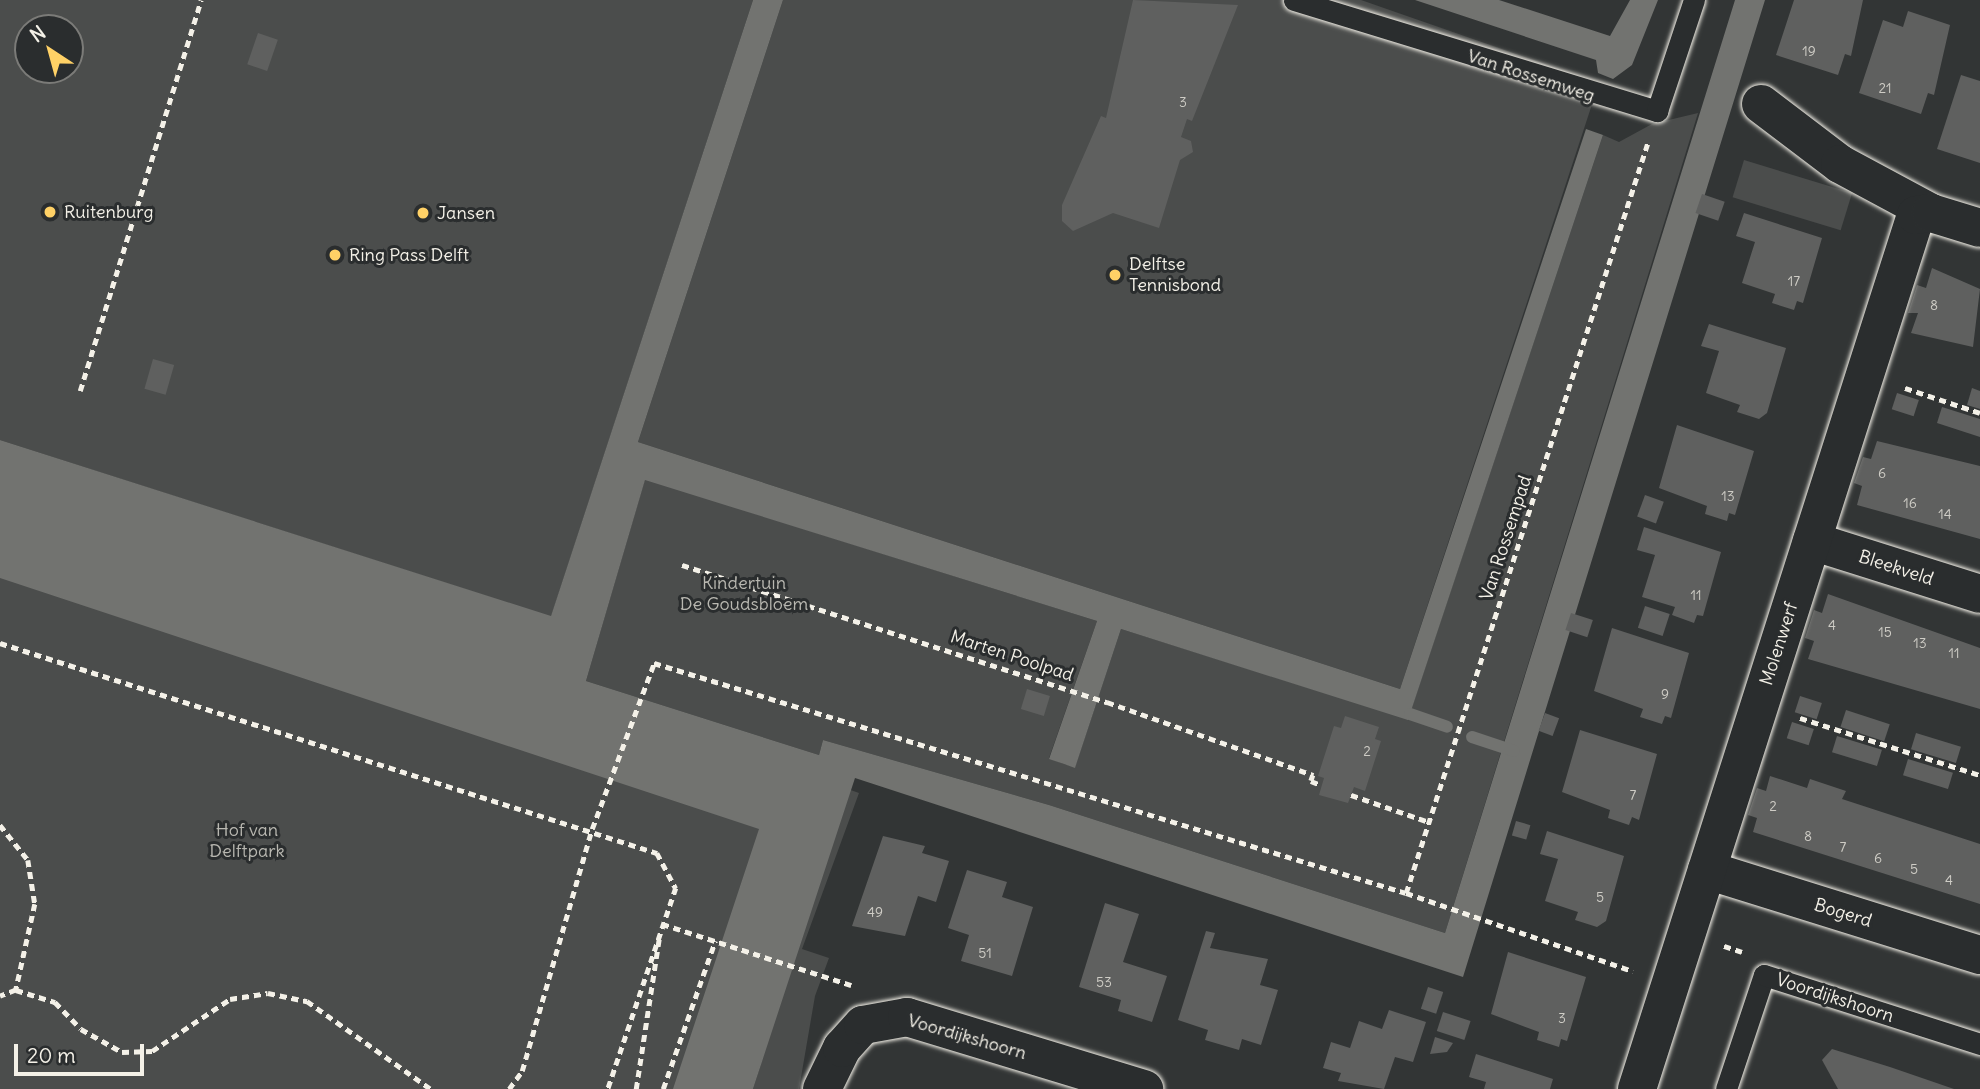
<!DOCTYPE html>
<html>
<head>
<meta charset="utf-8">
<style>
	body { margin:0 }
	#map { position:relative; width:1980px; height:1089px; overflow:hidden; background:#323535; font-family:Delius,sans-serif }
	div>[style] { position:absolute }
	.green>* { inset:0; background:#4b4d4c; transform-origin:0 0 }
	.water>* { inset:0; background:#727370 }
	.stream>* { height:12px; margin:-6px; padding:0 6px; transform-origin:6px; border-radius:6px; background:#727370 }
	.building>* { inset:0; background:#5f605f; transform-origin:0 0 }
	.path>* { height:4.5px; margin-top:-2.25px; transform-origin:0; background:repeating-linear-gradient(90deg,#f4f1e8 0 7px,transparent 0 12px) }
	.roads { filter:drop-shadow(0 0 2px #f4f1e8) drop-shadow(0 0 2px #f4f1e8) }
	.service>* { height:21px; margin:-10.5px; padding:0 10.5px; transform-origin:10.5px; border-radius:10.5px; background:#2a2d2e }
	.minor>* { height:38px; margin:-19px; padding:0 19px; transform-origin:19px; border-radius:19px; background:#2a2d2e }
	.dots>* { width:19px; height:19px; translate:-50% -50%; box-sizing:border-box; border:4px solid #2a2d2e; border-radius:50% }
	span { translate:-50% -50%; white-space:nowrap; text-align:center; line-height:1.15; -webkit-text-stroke:6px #2a2d2e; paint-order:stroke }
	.number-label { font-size:14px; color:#cfcdc6 }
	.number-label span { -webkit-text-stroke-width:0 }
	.street-label { font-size:18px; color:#f4f1e8 }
	.poi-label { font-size:18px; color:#f4f1e8 }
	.left { translate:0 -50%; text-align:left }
	.park-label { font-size:18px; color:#b9b8b1 }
	.north { position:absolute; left:14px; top:14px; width:70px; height:70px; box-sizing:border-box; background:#2a2d2e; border:2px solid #7b7b78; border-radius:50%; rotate:324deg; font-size:19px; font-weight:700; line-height:28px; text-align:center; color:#f4f1e8 }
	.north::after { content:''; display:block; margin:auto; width:24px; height:32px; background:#ffd166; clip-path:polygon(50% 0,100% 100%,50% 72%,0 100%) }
	.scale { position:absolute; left:14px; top:1044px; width:130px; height:32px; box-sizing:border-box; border:4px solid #f4f1e8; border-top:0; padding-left:9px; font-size:21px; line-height:24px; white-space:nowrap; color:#f4f1e8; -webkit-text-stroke:5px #2a2d2e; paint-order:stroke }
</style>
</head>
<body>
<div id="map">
	<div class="green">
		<i style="clip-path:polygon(evenodd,0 0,753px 0,551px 617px,0 440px,0 0,28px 28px,70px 28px,70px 70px,28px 70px,28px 28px)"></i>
		<i style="clip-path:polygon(783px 0,1361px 0,1599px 83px,1400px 689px,638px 442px)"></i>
		<i style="clip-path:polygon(1698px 113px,1445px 933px,1049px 805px,823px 740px,819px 755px,586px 681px,645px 479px,1097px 621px,1049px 758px,1064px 764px,1075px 767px,1121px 629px,1408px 719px,1603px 135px,1619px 142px,1652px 124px)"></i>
		<i style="left:1744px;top:160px;width:113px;height:39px;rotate:17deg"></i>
		<i style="clip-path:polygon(0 501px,422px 637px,859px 793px,802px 949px,829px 958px,815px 996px,799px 1089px,753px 1089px,761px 1064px,751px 1089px,0 1089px)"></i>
	</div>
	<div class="water">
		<i style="clip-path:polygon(753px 0,783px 0,638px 442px,1400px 689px,1586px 129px,1603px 135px,1408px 720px,1121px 629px,1075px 768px,1064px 764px,1049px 759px,1097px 621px,645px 480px,586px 681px,819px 755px,823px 740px,1049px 805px,1445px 933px,1735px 0,1765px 0,1463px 977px,855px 778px,753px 1089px,673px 1089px,759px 829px,0 578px,0 440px,551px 616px)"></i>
		<i style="clip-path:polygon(1415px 0,1499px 0,1610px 36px,1630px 0,1658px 0,1632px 65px,1613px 79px,1598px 73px,1596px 60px)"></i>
	</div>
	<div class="stream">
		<i style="left:1410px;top:714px;width:39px;rotate:19deg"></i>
		<i style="left:1472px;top:737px;width:44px;rotate:18.4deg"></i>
	</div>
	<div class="building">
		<i style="clip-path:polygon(1133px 0,1238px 5px,1192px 121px,1187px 119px,1181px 137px,1191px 141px,1193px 152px,1180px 160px,1159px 228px,1113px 213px,1073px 231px,1062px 221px,1062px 205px,1101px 116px,1106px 118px)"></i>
		<i style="clip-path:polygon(1794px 0,1863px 0,1851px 56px,1845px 54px,1838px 75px,1776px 55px)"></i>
		<i style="clip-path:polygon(1908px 11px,1950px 25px,1934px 95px,1928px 93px,1921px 114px,1859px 93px,1883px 20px,1903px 27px)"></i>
		<i style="left:258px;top:33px;width:21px;height:33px;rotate:19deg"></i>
		<i style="clip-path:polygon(1961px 75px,1980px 81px,1980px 163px,1937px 149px)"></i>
		<i style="left:1702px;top:194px;width:24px;height:20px;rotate:19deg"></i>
		<i style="clip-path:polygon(1744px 213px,1822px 238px,1803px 303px,1797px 301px,1794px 310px,1772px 303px,1775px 294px,1742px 283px,1755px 242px,1736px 236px)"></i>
		<i style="clip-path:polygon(1932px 268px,1980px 289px,1973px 347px,1911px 333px,1918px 313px,1908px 313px,1917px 285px,1926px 288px)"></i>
		<i style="clip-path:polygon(1709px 324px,1786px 348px,1767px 413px,1759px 419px,1737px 412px,1740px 405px,1706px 393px,1719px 351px,1701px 346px)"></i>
		<i style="left:153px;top:359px;width:22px;height:31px;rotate:16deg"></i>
		<i style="clip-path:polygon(1972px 388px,1980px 391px,1980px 409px,1967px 405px)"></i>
		<i style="left:1897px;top:393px;width:23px;height:17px;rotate:18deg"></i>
		<i style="clip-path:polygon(1942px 407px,1980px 419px,1980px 437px,1937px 423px)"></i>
		<i style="clip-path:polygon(1677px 425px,1754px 451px,1735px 515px,1729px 513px,1727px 521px,1705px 514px,1707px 506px,1659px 488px)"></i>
		<i style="clip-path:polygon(1877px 441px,1980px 466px,1980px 539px,1857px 505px,1862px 486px,1854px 483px,1863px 457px,1871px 459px)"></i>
		<i style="left:1645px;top:495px;width:20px;height:23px;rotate:20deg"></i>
		<i style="clip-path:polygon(1644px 527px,1721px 552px,1703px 616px,1697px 615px,1694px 623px,1672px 615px,1675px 607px,1642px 597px,1655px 555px,1637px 550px)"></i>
		<i style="clip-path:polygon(1828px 594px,1980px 648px,1980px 709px,1808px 659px,1814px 641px,1805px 638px,1814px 610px,1822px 613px)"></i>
		<i style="left:1645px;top:606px;width:26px;height:23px;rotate:18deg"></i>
		<i style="left:1571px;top:613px;width:23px;height:18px;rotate:18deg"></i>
		<i style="clip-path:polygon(1612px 628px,1689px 653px,1671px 718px,1665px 716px,1662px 724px,1640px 717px,1643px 709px,1594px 691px)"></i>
		<i style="left:1027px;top:689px;width:24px;height:21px;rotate:17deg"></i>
		<i style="left:1800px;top:696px;width:23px;height:17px;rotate:18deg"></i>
		<i style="left:1846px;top:710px;width:46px;height:18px;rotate:18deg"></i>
		<i style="left:1545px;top:713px;width:15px;height:19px;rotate:20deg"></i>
		<i style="clip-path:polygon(1345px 716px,1379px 727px,1375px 739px,1381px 741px,1365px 791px,1354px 787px,1348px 803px,1319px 795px,1324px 778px,1318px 776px,1334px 726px,1341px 728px)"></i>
		<i style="left:1792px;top:722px;width:23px;height:17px;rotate:18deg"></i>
		<i style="clip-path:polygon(1580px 730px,1657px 754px,1639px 820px,1632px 817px,1629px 825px,1608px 818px,1610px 810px,1562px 792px)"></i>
		<i style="left:1916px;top:733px;width:47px;height:17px;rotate:17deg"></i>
		<i style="left:1837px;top:736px;width:47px;height:17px;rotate:17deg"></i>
		<i style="left:1908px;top:759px;width:47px;height:17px;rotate:17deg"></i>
		<i style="clip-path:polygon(1770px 776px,1807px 788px,1810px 779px,1846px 791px,1842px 799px,1980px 844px,1980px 904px,1753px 832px,1757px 818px,1748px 815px,1757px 788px,1766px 791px)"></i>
		<i style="left:1516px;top:821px;width:15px;height:15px;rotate:16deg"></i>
		<i style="clip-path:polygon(1547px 831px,1624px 856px,1606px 921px,1597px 927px,1575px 920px,1578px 912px,1545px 901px,1558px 859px,1540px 854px)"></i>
		<i style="clip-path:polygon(883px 836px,925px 846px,922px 853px,949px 861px,936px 902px,918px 896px,905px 936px,852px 926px)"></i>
		<i style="clip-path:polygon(967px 870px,1007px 882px,1002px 897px,1033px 907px,1012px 976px,961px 961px,969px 935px,948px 928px)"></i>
		<i style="clip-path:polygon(1105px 903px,1139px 914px,1123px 962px,1167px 976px,1152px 1022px,1118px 1011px,1121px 1000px,1079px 987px)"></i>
		<i style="clip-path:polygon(1206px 931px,1215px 933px,1210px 948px,1268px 959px,1260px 985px,1278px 990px,1261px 1045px,1242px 1039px,1239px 1050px,1205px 1040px,1208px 1030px,1178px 1020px)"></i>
		<i style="clip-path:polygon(1508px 952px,1586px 977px,1567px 1041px,1561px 1039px,1559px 1047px,1537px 1040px,1539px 1032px,1491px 1014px)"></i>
		<i style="left:1428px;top:987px;width:16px;height:23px;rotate:18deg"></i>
		<i style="clip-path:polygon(1389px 1010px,1426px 1022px,1413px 1062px,1395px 1057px,1384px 1089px,1338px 1081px,1341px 1073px,1323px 1068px,1331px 1042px,1350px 1048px,1359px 1021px,1382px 1029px)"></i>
		<i style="left:1443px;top:1012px;width:29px;height:20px;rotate:18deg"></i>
		<i style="clip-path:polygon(1435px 1037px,1453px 1043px,1447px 1052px,1430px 1054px)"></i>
		<i style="clip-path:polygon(1832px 1049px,1890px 1067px,1954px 1089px,1838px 1089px,1822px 1060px)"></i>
		<i style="clip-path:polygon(1476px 1054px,1553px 1079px,1550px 1089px,1484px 1089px,1486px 1082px,1469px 1077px)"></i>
	</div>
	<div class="path">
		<i style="left:1905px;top:388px;width:79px;rotate:18.4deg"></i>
		<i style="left:80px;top:391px;width:409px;rotate:-72.8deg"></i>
		<i style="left:682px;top:565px;width:447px;rotate:17.9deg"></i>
		<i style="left:1107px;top:702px;width:219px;rotate:19.5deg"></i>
		<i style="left:1313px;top:775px;width:6px;rotate:108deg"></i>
		<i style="left:1311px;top:781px;width:11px;rotate:22deg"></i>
		<i style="left:0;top:643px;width:690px;rotate:17.73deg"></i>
		<i style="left:657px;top:853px;width:40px;rotate:62deg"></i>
		<i style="left:676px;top:888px;width:212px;rotate:108.7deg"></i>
		<i style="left:1800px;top:718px;width:189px;rotate:17.6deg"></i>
		<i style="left:1351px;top:795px;width:83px;rotate:19.1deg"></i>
		<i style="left:0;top:825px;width:45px;rotate:51.3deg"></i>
		<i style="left:28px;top:860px;width:45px;rotate:81deg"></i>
		<i style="left:35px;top:904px;width:88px;rotate:102.5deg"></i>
		<i style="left:16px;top:990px;width:17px;rotate:159deg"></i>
		<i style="left:1406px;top:893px;width:789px;rotate:-72.14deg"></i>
		<i style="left:662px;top:924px;width:199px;rotate:17.9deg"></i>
		<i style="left:1724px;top:946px;width:19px;rotate:18deg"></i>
		<i style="left:16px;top:990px;width:41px;rotate:17.1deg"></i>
		<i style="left:55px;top:1002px;width:37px;rotate:46deg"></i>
		<i style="left:81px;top:1029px;width:47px;rotate:29.3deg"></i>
		<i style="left:122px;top:1052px;width:30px;rotate:-2deg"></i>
		<i style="left:152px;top:1051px;width:94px;rotate:-33.7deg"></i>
		<i style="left:230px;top:999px;width:38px;rotate:-9deg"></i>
		<i style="left:268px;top:993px;width:40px;rotate:12deg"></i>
		<i style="left:307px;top:1001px;width:152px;rotate:35.4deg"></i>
		<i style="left:509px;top:1089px;width:22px;rotate:-54deg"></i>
		<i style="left:522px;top:1071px;width:252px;rotate:-73.9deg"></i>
		<i style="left:592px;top:829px;width:177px;rotate:-69.5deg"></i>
		<i style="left:654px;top:663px;width:786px;rotate:17.01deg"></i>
		<i style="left:1406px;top:893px;width:240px;rotate:19deg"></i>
		<i style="left:636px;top:1089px;width:152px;rotate:-81.3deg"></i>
		<i style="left:663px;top:1089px;width:157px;rotate:-70.6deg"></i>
	</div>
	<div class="roads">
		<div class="service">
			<i style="left:1294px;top:0;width:380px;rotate:17deg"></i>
			<i style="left:1657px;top:111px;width:117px;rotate:-71.6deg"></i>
			<i style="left:1726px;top:1089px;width:120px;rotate:-71.6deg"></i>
			<i style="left:1764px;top:975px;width:227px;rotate:17.7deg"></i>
		</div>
		<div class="minor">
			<i style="left:1761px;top:104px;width:99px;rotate:37.2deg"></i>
			<i style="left:1840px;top:164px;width:103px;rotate:28.3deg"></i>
			<i style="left:1812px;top:541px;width:176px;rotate:17.5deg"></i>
			<i style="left:1707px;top:870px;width:286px;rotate:17.3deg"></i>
			<i style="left:822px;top:1089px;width:46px;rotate:-64deg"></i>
			<i style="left:842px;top:1048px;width:31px;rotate:-48deg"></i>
			<i style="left:863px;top:1025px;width:45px;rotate:-10.3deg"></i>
			<i style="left:907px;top:1017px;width:248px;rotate:16.9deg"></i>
			<i style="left:1637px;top:1089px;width:917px;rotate:-72.3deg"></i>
			<i style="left:1916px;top:215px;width:15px;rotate:-8deg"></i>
			<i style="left:1931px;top:213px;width:51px;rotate:17deg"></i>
		</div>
	</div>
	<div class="dots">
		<i style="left:50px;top:212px;background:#ffd166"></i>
		<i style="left:423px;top:213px;background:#ffd166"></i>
		<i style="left:335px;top:255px;background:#ffd166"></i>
		<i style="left:1115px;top:275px;background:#ffd166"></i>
	</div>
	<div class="number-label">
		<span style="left:1809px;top:51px">19</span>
		<span style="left:1885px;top:88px">21</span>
		<span style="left:1183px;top:102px">3</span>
		<span style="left:1794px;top:281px">17</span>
		<span style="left:1934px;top:305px">8</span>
		<span style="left:1882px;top:473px">6</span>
		<span style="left:1728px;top:496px">13</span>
		<span style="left:1910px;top:503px">16</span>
		<span style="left:1945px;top:514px">14</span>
		<span style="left:1696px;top:595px">11</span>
		<span style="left:1832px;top:625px">4</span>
		<span style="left:1885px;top:632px">15</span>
		<span style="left:1920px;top:643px">13</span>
		<span style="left:1954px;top:653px">11</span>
		<span style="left:1665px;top:694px">9</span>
		<span style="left:1367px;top:751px">2</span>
		<span style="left:1633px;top:795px">7</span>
		<span style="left:1773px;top:806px">2</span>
		<span style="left:1808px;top:836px">8</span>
		<span style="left:1843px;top:847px">7</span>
		<span style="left:1878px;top:858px">6</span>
		<span style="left:1914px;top:869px">5</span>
		<span style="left:1949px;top:880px">4</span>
		<span style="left:1600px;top:897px">5</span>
		<span style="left:875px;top:912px">49</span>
		<span style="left:985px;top:953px">51</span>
		<span style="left:1104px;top:982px">53</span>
		<span style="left:1562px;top:1018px">3</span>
	</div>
	<div class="street-label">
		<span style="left:1531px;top:76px;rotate:18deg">Van Rossemweg</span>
		<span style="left:1506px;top:538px;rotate:-72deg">Van Rossempad</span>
		<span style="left:1896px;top:568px;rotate:18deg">Bleekveld</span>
		<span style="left:1779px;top:644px;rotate:-72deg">Molenwerf</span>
		<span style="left:1012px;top:656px;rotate:18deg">Marten Poolpad</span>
		<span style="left:1843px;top:913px;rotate:17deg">Bogerd</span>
		<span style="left:1835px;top:998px;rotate:18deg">Voordijkshoorn</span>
		<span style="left:967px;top:1037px;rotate:16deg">Voordijkshoorn</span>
	</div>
	<div class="poi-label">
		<span class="left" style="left:64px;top:212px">Ruitenburg</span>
		<span class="left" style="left:437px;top:213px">Jansen</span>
		<span class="left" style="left:349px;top:255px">Ring Pass Delft</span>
		<span class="left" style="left:1129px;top:275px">Delftse<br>Tennisbond</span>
	</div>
	<div class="park-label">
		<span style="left:744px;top:594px">Kindertuin<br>De Goudsbloem</span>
		<span style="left:247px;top:841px">Hof van<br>Delftpark</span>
	</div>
	<div class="north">N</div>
	<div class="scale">20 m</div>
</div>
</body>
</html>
